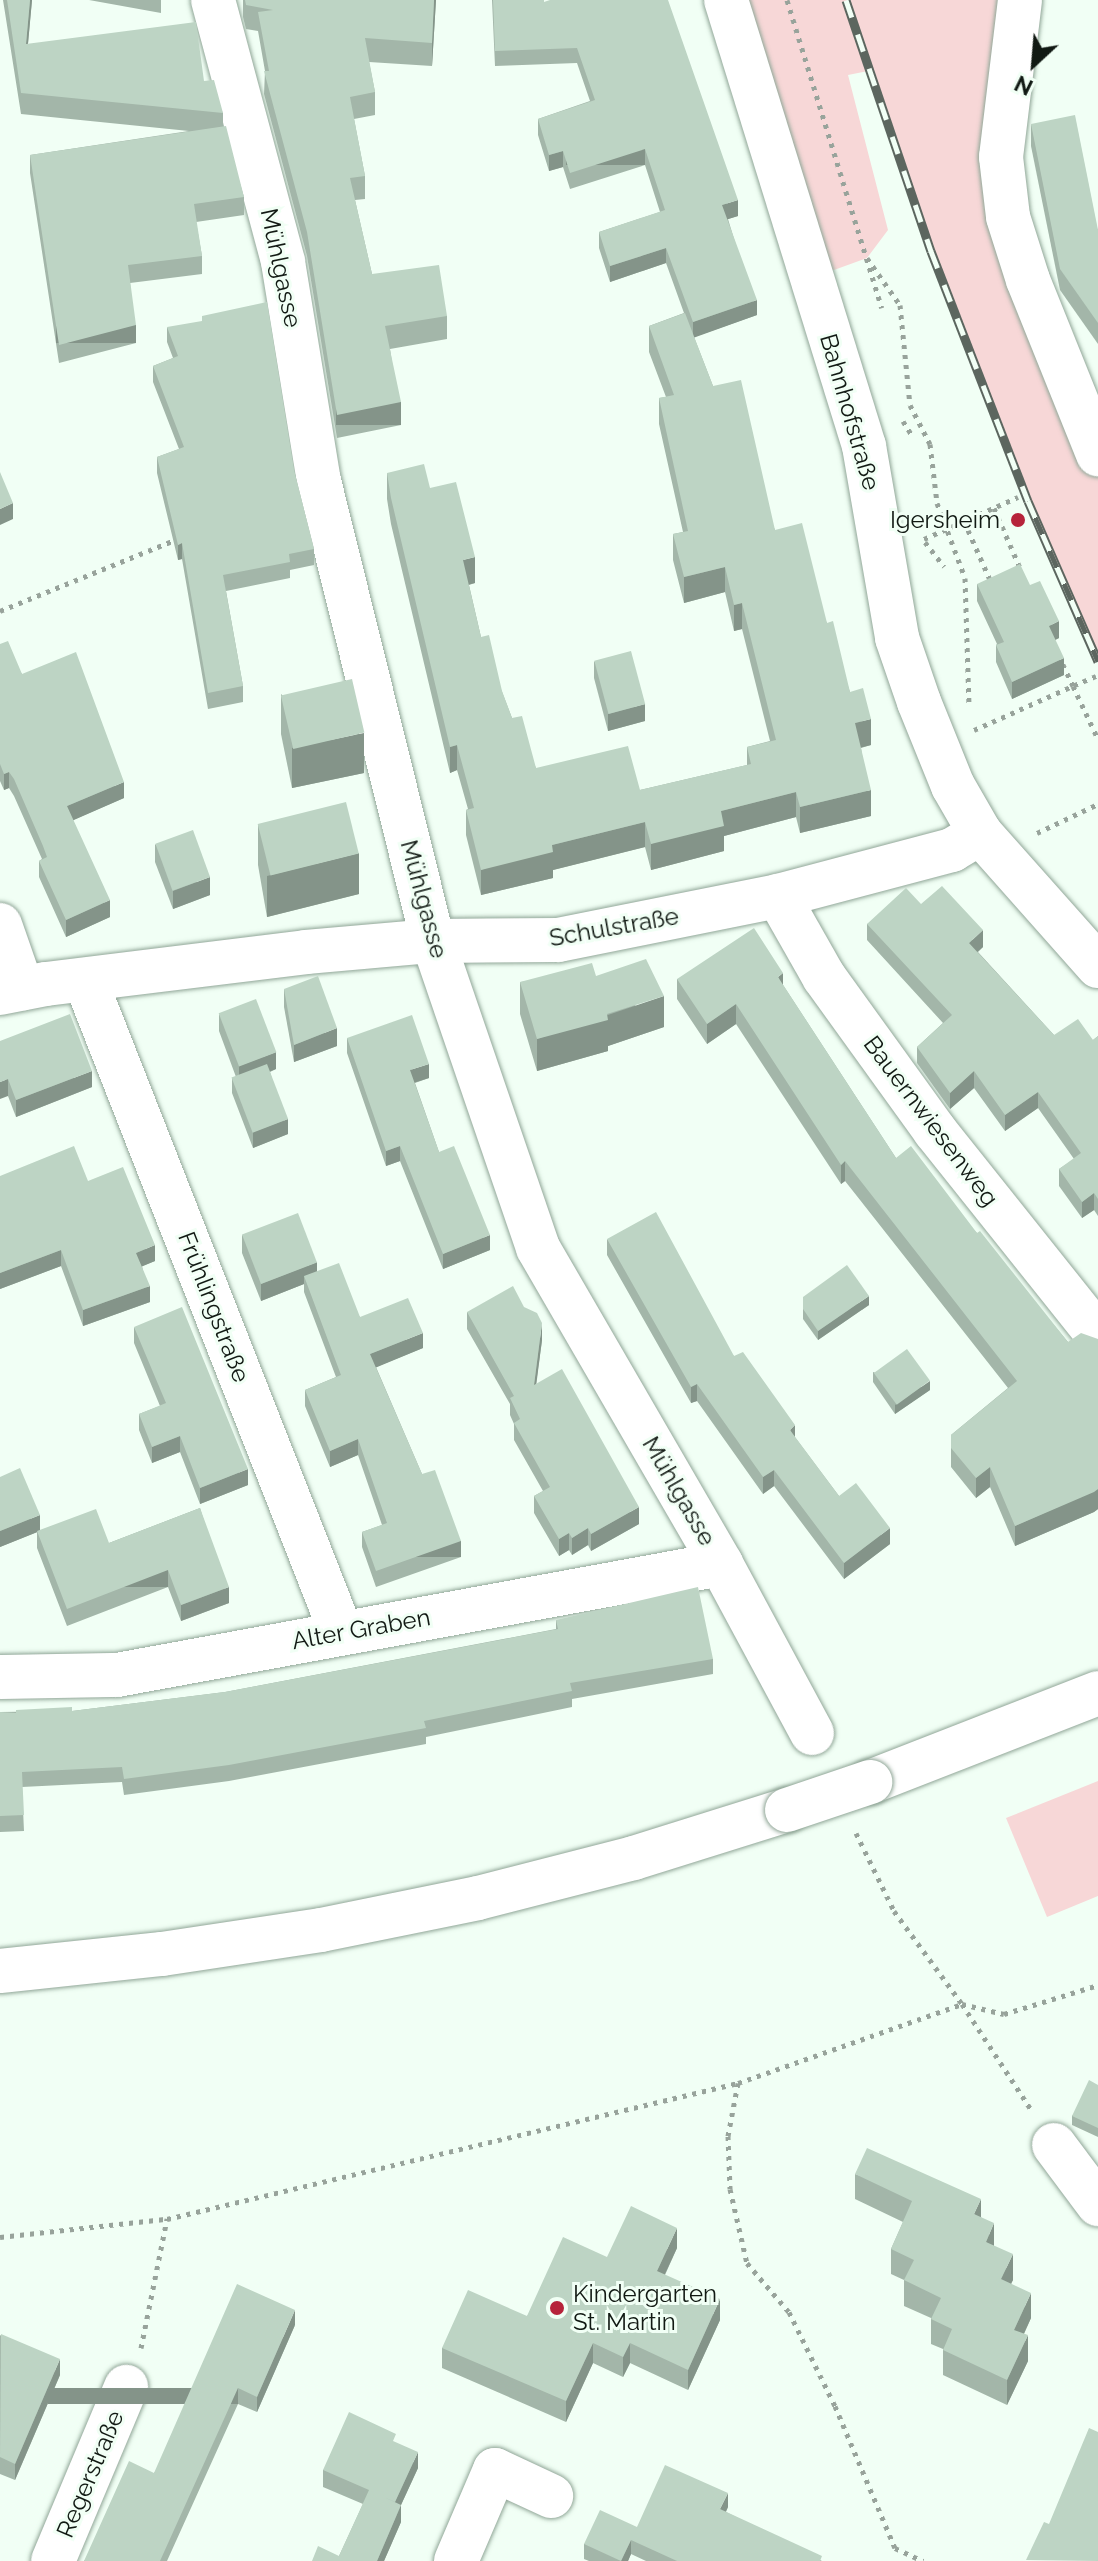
<!DOCTYPE html>
<html>
<head>
<meta charset="utf-8">
<style>
	body { margin:0 }
	#map { position:relative; width:1098px; height:2561px; overflow:hidden; background:#f1fff5; font-family:Raleway,sans-serif }
	div>[style] { position:absolute }
	.green>* { inset:0; background:#f7d7d7 }
	.path>* { height:5px; margin-top:-2.5px; transform-origin:0; background:repeating-linear-gradient(90deg,#98a39b 0 4px,transparent 0 10px) }
	.roads { filter:drop-shadow(0 0 2px #91a798) drop-shadow(0 0 2px #91a798) }
	.minor>* { height:44px; margin:-22px; padding:0 22px; transform-origin:22px; border-radius:22px; background:#fff }
	.major>* { height:44px; margin:-22px; padding:0 22px; transform-origin:22px; border-radius:22px; background:#fff }
	.rail>* { height:9px; margin-top:-4.5px; transform-origin:0; background:repeating-linear-gradient(90deg,#f1fff5 0 18px,#5c665f 0 36px); box-sizing:border-box; border-block:2px solid #5c665f }
	.bridges { filter:drop-shadow(0 0 2px #91a798) drop-shadow(0 0 2px #91a798) }
	.major-bridge>* { height:44px; margin:-22px; padding:0 22px; transform-origin:22px; border-radius:22px; background:#fff }
	.wall>* { inset:0; background:#a3b6a9 }
	.shaded-wall>* { inset:0; background:#849489; transform-origin:0 0 }
	.building>* { inset:0; background:#bdd4c4; transform-origin:0 0 }
	.dots>* { width:22px; height:22px; translate:-50% -50%; box-sizing:border-box; border:4px solid #f1fff5; border-radius:50% }
	span { translate:-50% -50%; white-space:nowrap; text-align:center; line-height:1.15; -webkit-text-stroke:6px #f1fff5; paint-order:stroke }
	.street-label { font-size:24px; color:#111913 }
	.poi-label { font-size:24px; color:#111913 }
	.right { translate:-100% -50%; text-align:right }
	.left { translate:0 -50%; text-align:left }
	.north { position:absolute; left:994px; top:24px; width:80px; height:80px; -webkit-text-stroke:6px #f1fff5; paint-order:stroke; rotate:206deg; font-size:22px; font-weight:700; line-height:32px; text-align:center; color:#111913 }
	.north::after { content:''; display:block; margin:auto; width:28px; height:36px; background:#111913; clip-path:polygon(50% 0,100% 100%,50% 72%,0 100%) }
</style>
</head>
<body>
<div id="map">
	<div class="green">
		<i style="clip-path:polygon(726px 0,1020px 0,1001px 156px,1098px 454px,1098px 661px,990px 404px,868px 71px,848px 75px,888px 230px,867px 258px,812px 278px)"></i>
		<i style="clip-path:polygon(1098px 1781px,1098px 1896px,1047px 1917px,1006px 1818px)"></i>
	</div>
	<div class="path">
		<i style="left:787px;top:0;width:322px;rotate:72.9deg"></i>
		<i style="left:867px;top:258px;width:57px;rotate:54.9deg"></i>
		<i style="left:900px;top:305px;width:100px;rotate:84.3deg"></i>
		<i style="left:910px;top:405px;width:44px;rotate:62.9deg"></i>
		<i style="left:930px;top:444px;width:59px;rotate:83.2deg"></i>
		<i style="left:937px;top:503px;width:80px;rotate:69.5deg"></i>
		<i style="left:965px;top:578px;width:125px;rotate:88.2deg"></i>
		<i style="left:903px;top:421px;width:19px;rotate:58deg"></i>
		<i style="left:994px;top:508px;width:68px;rotate:66.5deg"></i>
		<i style="left:964px;top:521px;width:67px;rotate:66.1deg"></i>
		<i style="left:924px;top:539px;width:103px;rotate:-24.1deg"></i>
		<i style="left:925px;top:542px;width:31px;rotate:52deg"></i>
		<i style="left:0;top:611px;width:191px;rotate:-22.1deg"></i>
		<i style="left:1096px;top:676px;width:25px;rotate:157deg"></i>
		<i style="left:1073px;top:686px;width:59px;rotate:64.7deg"></i>
		<i style="left:974px;top:730px;width:108px;rotate:-24deg"></i>
		<i style="left:1073px;top:686px;width:29px;rotate:-115deg"></i>
		<i style="left:1037px;top:833px;width:68px;rotate:-25.4deg"></i>
		<i style="left:856px;top:1833px;width:87px;rotate:64deg"></i>
		<i style="left:894px;top:1911px;width:115px;rotate:53.8deg"></i>
		<i style="left:962px;top:2004px;width:128px;rotate:56.8deg"></i>
		<i style="left:738px;top:2083px;width:54px;rotate:100.7deg"></i>
		<i style="left:728px;top:2136px;width:53px;rotate:87.8deg"></i>
		<i style="left:730px;top:2189px;width:76px;rotate:77.1deg"></i>
		<i style="left:747px;top:2263px;width:65px;rotate:49.4deg"></i>
		<i style="left:789px;top:2312px;width:105px;rotate:63.9deg"></i>
		<i style="left:835px;top:2406px;width:154px;rotate:67.1deg"></i>
		<i style="left:895px;top:2548px;width:31px;rotate:25deg"></i>
		<i style="left:0;top:2237px;width:168px;rotate:-6.2deg"></i>
		<i style="left:167px;top:2219px;width:587px;rotate:-13.4deg"></i>
		<i style="left:738px;top:2083px;width:238px;rotate:-19.4deg"></i>
		<i style="left:962px;top:2004px;width:43px;rotate:13.4deg"></i>
		<i style="left:1004px;top:2014px;width:98px;rotate:-17.1deg"></i>
		<i style="left:141px;top:2348px;width:132px;rotate:-78.6deg"></i>
	</div>
	<div class="roads">
		<div class="minor">
			<i style="left:213px;top:0;width:271px;rotate:75deg"></i>
			<i style="left:283px;top:262px;width:222px;rotate:80.7deg"></i>
			<i style="left:319px;top:481px;width:474px;rotate:76.1deg"></i>
			<i style="left:433px;top:941px;width:324px;rotate:71.1deg"></i>
			<i style="left:538px;top:1248px;width:365px;rotate:59.9deg"></i>
			<i style="left:721px;top:1564px;width:192px;rotate:61.7deg"></i>
			<i style="left:726px;top:0;width:467px;rotate:72.8deg"></i>
			<i style="left:864px;top:446px;width:195px;rotate:80.2deg"></i>
			<i style="left:897px;top:638px;width:68px;rotate:71deg"></i>
			<i style="left:919px;top:702px;width:91px;rotate:68deg"></i>
			<i style="left:953px;top:786px;width:54px;rotate:60.1deg"></i>
			<i style="left:980px;top:833px;width:178px;rotate:48.4deg"></i>
			<i style="left:1020px;top:0;width:158px;rotate:96.9deg"></i>
			<i style="left:1001px;top:157px;width:60px;rotate:83.3deg"></i>
			<i style="left:1008px;top:217px;width:66px;rotate:72.4deg"></i>
			<i style="left:1028px;top:280px;width:188px;rotate:68.1deg"></i>
			<i style="left:778px;top:896px;width:93px;rotate:60.4deg"></i>
			<i style="left:824px;top:977px;width:190px;rotate:54.2deg"></i>
			<i style="left:935px;top:1131px;width:261px;rotate:51.4deg"></i>
			<i style="left:0;top:925px;width:67px;rotate:70.8deg"></i>
			<i style="left:86px;top:982px;width:698px;rotate:68.58deg"></i>
			<i style="left:0;top:993px;width:47px;rotate:-11.1deg"></i>
			<i style="left:46px;top:984px;width:262px;rotate:-7deg"></i>
			<i style="left:306px;top:952px;width:127px;rotate:-5deg"></i>
			<i style="left:433px;top:941px;width:125px;rotate:-0.5deg"></i>
			<i style="left:558px;top:940px;width:224px;rotate:-11.3deg"></i>
			<i style="left:778px;top:896px;width:180px;rotate:-14.8deg"></i>
			<i style="left:952px;top:850px;width:33px;rotate:-31deg"></i>
			<i style="left:0;top:1677px;width:117px;rotate:-1deg"></i>
			<i style="left:117px;top:1675px;width:614px;rotate:-10.41deg"></i>
			<i style="left:1054px;top:2145px;width:74px;rotate:53.3deg"></i>
			<i style="left:53px;top:2561px;width:189px;rotate:-67.2deg"></i>
			<i style="left:456px;top:2561px;width:99px;rotate:-66.8deg"></i>
			<i style="left:495px;top:2470px;width:62px;rotate:24.9deg"></i>
		</div>
		<div class="major">
			<i style="left:870px;top:1782px;width:245px;rotate:-21.3deg"></i>
			<i style="left:0;top:1971px;width:163px;rotate:-6deg"></i>
			<i style="left:162px;top:1954px;width:161px;rotate:-8.6deg"></i>
			<i style="left:321px;top:1930px;width:160px;rotate:-11.5deg"></i>
			<i style="left:478px;top:1898px;width:161px;rotate:-14.4deg"></i>
			<i style="left:634px;top:1858px;width:160px;rotate:-17.4deg"></i>
		</div>
	</div>
	<div class="rail">
		<i style="left:846px;top:0;width:265px;rotate:71.3deg"></i>
		<i style="left:931px;top:251px;width:268px;rotate:68.8deg"></i>
		<i style="left:1028px;top:501px;width:175px;rotate:66.4deg"></i>
	</div>
	<div class="bridges">
		<div class="major-bridge">
			<i style="left:787px;top:1810px;width:88px;rotate:-18.6deg"></i>
		</div>
	</div>
	<div class="wall">
		<i style="clip-path:polygon(3px 0,32px 0,28px 44px,204px 81px,223px 113px,223px 126px,244px 197px,244px 215px,196px 222px,202px 256px,202px 274px,130px 283px,136px 343px,59px 363px,30px 173px,30px 155px,189px 131px,21px 114px)"></i>
		<i style="clip-path:polygon(89px 0,161px 0,161px 13px)"></i>
		<i style="clip-path:polygon(243px 0,436px 0,432px 66px,369px 62px,375px 92px,375px 115px,354px 119px,365px 176px,365px 199px,355px 200px,372px 274px,447px 316px,447px 339px,390px 349px,401px 425px,337px 438px,307px 256px,264px 94px,265px 71px,258px 31px,246px 29px,243px 17px)"></i>
		<i style="clip-path:polygon(492px 0,544px 0,544px 2px,738px 216px,728px 219px,757px 315px,694px 337px,713px 386px,775px 530px,827px 623px,850px 692px,871px 745px,861px 748px,871px 816px,800px 833px,796px 817px,724px 836px,724px 851px,651px 870px,645px 847px,553px 870px,553px 878px,481px 895px,466px 835px,466px 810px,468px 809px,457px 770px,450px 773px,391px 524px,387px 499px,387px 473px,430px 488px,475px 583px,469px 585px,481px 637px,512px 718px,536px 768px,640px 790px,747px 765px,747px 747px,770px 741px,742px 629px,734px 631px,725px 592px,684px 603px,673px 560px,673px 534px,683px 532px,659px 424px,659px 398px,666px 397px,649px 352px,649px 326px,684px 313px,666px 263px,610px 282px,599px 248px,599px 232px,660px 212px,645px 165px,570px 189px,563px 167px,549px 171px,538px 135px,538px 119px,590px 101px,577px 63px,495px 66px)"></i>
		<i style="clip-path:polygon(1031px 124px,1098px 230px,1098px 344px,1060px 290px,1031px 146px)"></i>
		<i style="clip-path:polygon(167px 327px,294px 470px,314px 549px,314px 565px,290px 570px,290px 578px,226px 591px,243px 686px,243px 702px,208px 709px,182px 559px,178px 560px,157px 473px,157px 457px,179px 449px,153px 382px,153px 366px,173px 358px,167px 342px)"></i>
		<i style="clip-path:polygon(977px 584px,1030px 585px,1059px 638px,1055px 640px,1064px 675px,1012px 699px,996px 662px,996px 645px,997px 644px,977px 601px)"></i>
		<i style="clip-path:polygon(0 644px,22px 674px,124px 798px,73px 820px,110px 917px,66px 937px,39px 877px,39px 861px,42px 859px,14px 796px,9px 788px,4px 790px,0 781px)"></i>
		<i style="clip-path:polygon(594px 661px,645px 721px,608px 731px,594px 678px)"></i>
		<i style="clip-path:polygon(281px 694px,364px 773px,292px 788px,281px 734px)"></i>
		<i style="clip-path:polygon(258px 824px,359px 894px,267px 917px,258px 865px)"></i>
		<i style="clip-path:polygon(155px 844px,210px 895px,173px 909px,155px 862px)"></i>
		<i style="clip-path:polygon(921px 904px,983px 947px,978px 952px,1054px 1035px,1093px 1040px,1098px 1036px,1098px 1216px,1094px 1210px,1082px 1218px,1059px 1186px,1059px 1169px,1074px 1159px,1038px 1108px,1005px 1131px,974px 1088px,950px 1109px,917px 1063px,917px 1047px,943px 1023px,867px 940px,867px 924px)"></i>
		<i style="clip-path:polygon(596px 976px,664px 1027px,608px 1046px,608px 1051px,537px 1071px,520px 1014px,520px 982px)"></i>
		<i style="clip-path:polygon(677px 979px,783px 985px,896px 1158px,977px 1233px,1068px 1342px,1098px 1339px,1098px 1509px,1094px 1512px,1015px 1546px,990px 1487px,976px 1498px,951px 1467px,951px 1435px,1008px 1388px,845px 1181px,841px 1184px,736px 1024px,707px 1044px,677px 999px)"></i>
		<i style="clip-path:polygon(284px 989px,337px 1046px,294px 1062px,284px 1007px)"></i>
		<i style="clip-path:polygon(219px 1014px,276px 1069px,270px 1072px,288px 1134px,253px 1148px,232px 1093px,232px 1078px,236px 1077px,219px 1031px)"></i>
		<i style="clip-path:polygon(347px 1038px,429px 1078px,415px 1083px,439px 1152px,490px 1250px,443px 1269px,400px 1161px,386px 1166px,347px 1053px)"></i>
		<i style="clip-path:polygon(0 1041px,92px 1087px,16px 1117px,8px 1096px)"></i>
		<i style="clip-path:polygon(0 1176px,88px 1181px,155px 1261px,142px 1266px,150px 1302px,83px 1326px,61px 1266px,0 1289px)"></i>
		<i style="clip-path:polygon(242px 1235px,317px 1271px,360px 1317px,423px 1348px,376px 1367px,422px 1474px,461px 1557px,376px 1587px,362px 1547px,362px 1532px,382px 1525px,358px 1455px,330px 1467px,305px 1406px,305px 1390px,336px 1377px,304px 1292px,304px 1284px,261px 1301px,242px 1253px)"></i>
		<i style="clip-path:polygon(607px 1239px,734px 1356px,839px 1496px,890px 1544px,844px 1579px,774px 1486px,763px 1494px,697px 1401px,691px 1403px,607px 1255px)"></i>
		<i style="clip-path:polygon(803px 1297px,869px 1305px,818px 1340px,803px 1319px)"></i>
		<i style="clip-path:polygon(467px 1312px,542px 1340px,536px 1384px,639px 1524px,591px 1551px,588px 1545px,572px 1555px,569px 1550px,559px 1556px,534px 1513px,534px 1496px,543px 1491px,514px 1440px,514px 1424px,510px 1415px,510px 1404px,467px 1329px)"></i>
		<i style="clip-path:polygon(134px 1327px,248px 1485px,200px 1504px,180px 1452px,152px 1463px,139px 1430px,139px 1414px,160px 1406px,134px 1343px)"></i>
		<i style="clip-path:polygon(873px 1372px,930px 1390px,895px 1414px,873px 1382px)"></i>
		<i style="clip-path:polygon(0 1477px,40px 1531px,109px 1543px,200px 1508px,229px 1603px,181px 1621px,168px 1587px,67px 1626px,37px 1548px,37px 1532px,0 1547px)"></i>
		<i style="clip-path:polygon(556px 1620px,713px 1659px,713px 1674px,572px 1699px,572px 1707px,426px 1737px,426px 1744px,229px 1781px,124px 1795px,122px 1782px,22px 1787px,24px 1831px,0 1832px,0 1712px,72px 1711px,225px 1692px,556px 1629px)"></i>
		<i style="clip-path:polygon(1098px 2085px,1098px 2137px,1072px 2125px,1072px 2116px)"></i>
		<i style="clip-path:polygon(855px 2174px,981px 2217px,994px 2246px,1013px 2280px,1011px 2283px,1031px 2318px,1024px 2334px,1028px 2361px,1007px 2405px,943px 2375px,943px 2349px,931px 2344px,931px 2318px,904px 2306px,904px 2280px,891px 2274px,891px 2249px,903px 2222px,855px 2199px)"></i>
		<i style="clip-path:polygon(677px 2248px,665px 2275px,720px 2320px,688px 2390px,630px 2363px,623px 2377px,593px 2363px,566px 2422px,442px 2368px,442px 2348px,527px 2316px,607px 2257px)"></i>
		<i style="clip-path:polygon(295px 2325px,257px 2412px,238px 2404px,167px 2561px,84px 2561px,154px 2473px)"></i>
		<i style="clip-path:polygon(0 2335px,60px 2375px,15px 2480px,0 2474px)"></i>
		<i style="clip-path:polygon(396px 2443px,418px 2468px,401px 2505px,401px 2522px,384px 2561px,312px 2561px,339px 2556px,363px 2504px,323px 2487px,323px 2470px)"></i>
		<i style="clip-path:polygon(728px 2507px,726px 2512px,822px 2561px,646px 2561px,631px 2554px,628px 2561px,589px 2561px,584px 2559px,584px 2544px,637px 2527px)"></i>
	</div>
	<div class="shaded-wall">
		<i style="clip-path:polygon(30px 0,32px 0,26px 65px,26px 44px)"></i>
		<i style="clip-path:polygon(434px 0,436px 0,432px 66px,432px 43px)"></i>
		<i style="left:645px;top:149px;width:16px;height:79px;rotate:90deg"></i>
		<i style="clip-path:polygon(563px 151px,563px 167px,549px 171px,549px 155px)"></i>
		<i style="clip-path:polygon(738px 200px,738px 216px,722px 221px,722px 205px)"></i>
		<i style="clip-path:polygon(666px 248px,666px 263px,610px 282px,610px 266px)"></i>
		<i style="clip-path:polygon(757px 300px,757px 315px,693px 338px,693px 322px)"></i>
		<i style="left:136px;top:325px;width:18px;height:80px;rotate:90deg"></i>
		<i style="left:401px;top:402px;width:23px;height:65px;rotate:90deg"></i>
		<i style="clip-path:polygon(13px 503px,13px 519px,0 525px,0 509px)"></i>
		<i style="clip-path:polygon(182px 543px,182px 559px,178px 560px,178px 545px)"></i>
		<i style="clip-path:polygon(475px 557px,475px 583px,463px 586px,463px 560px)"></i>
		<i style="clip-path:polygon(725px 567px,725px 592px,684px 603px,684px 577px)"></i>
		<i style="clip-path:polygon(742px 603px,742px 629px,734px 631px,734px 605px)"></i>
		<i style="clip-path:polygon(1059px 621px,1059px 638px,1049px 643px,1049px 626px)"></i>
		<i style="clip-path:polygon(1064px 658px,1064px 675px,1012px 699px,1012px 682px)"></i>
		<i style="clip-path:polygon(645px 704px,645px 721px,608px 731px,608px 714px)"></i>
		<i style="clip-path:polygon(871px 719px,871px 745px,855px 749px,855px 723px)"></i>
		<i style="clip-path:polygon(364px 733px,364px 773px,292px 788px,292px 748px)"></i>
		<i style="clip-path:polygon(457px 745px,457px 770px,450px 773px,450px 747px)"></i>
		<i style="clip-path:polygon(9px 772px,9px 788px,4px 790px,4px 774px)"></i>
		<i style="clip-path:polygon(124px 782px,124px 798px,67px 823px,67px 806px)"></i>
		<i style="clip-path:polygon(871px 790px,871px 816px,800px 833px,800px 807px)"></i>
		<i style="clip-path:polygon(796px 792px,796px 817px,724px 836px,724px 851px,651px 870px,651px 844px,721px 811px)"></i>
		<i style="clip-path:polygon(645px 822px,645px 847px,553px 870px,553px 878px,481px 895px,481px 870px,552px 845px)"></i>
		<i style="clip-path:polygon(359px 853px,359px 894px,267px 917px,267px 876px)"></i>
		<i style="clip-path:polygon(210px 877px,210px 895px,173px 909px,173px 891px)"></i>
		<i style="clip-path:polygon(110px 900px,110px 917px,66px 937px,66px 920px)"></i>
		<i style="clip-path:polygon(983px 930px,983px 947px,969px 959px,969px 943px)"></i>
		<i style="clip-path:polygon(783px 973px,783px 992px,778px 977px)"></i>
		<i style="clip-path:polygon(664px 996px,664px 1027px,608px 1046px,608px 1051px,537px 1071px,537px 1039px)"></i>
		<i style="clip-path:polygon(736px 1004px,736px 1024px,707px 1044px,707px 1024px)"></i>
		<i style="clip-path:polygon(337px 1028px,337px 1046px,294px 1062px,294px 1045px)"></i>
		<i style="clip-path:polygon(276px 1052px,276px 1069px,239px 1084px,239px 1066px)"></i>
		<i style="clip-path:polygon(429px 1064px,429px 1078px,410px 1084px,410px 1070px)"></i>
		<i style="clip-path:polygon(92px 1071px,92px 1087px,16px 1117px,16px 1100px)"></i>
		<i style="clip-path:polygon(974px 1071px,974px 1088px,950px 1109px,950px 1093px)"></i>
		<i style="clip-path:polygon(8px 1079px,8px 1096px,0 1099px,0 1082px)"></i>
		<i style="clip-path:polygon(1038px 1092px,1038px 1108px,1005px 1131px,1005px 1115px)"></i>
		<i style="clip-path:polygon(288px 1119px,288px 1134px,253px 1148px,253px 1132px)"></i>
		<i style="clip-path:polygon(400px 1146px,400px 1161px,386px 1166px,386px 1151px)"></i>
		<i style="clip-path:polygon(845px 1161px,845px 1181px,841px 1184px,841px 1165px)"></i>
		<i style="clip-path:polygon(1094px 1193px,1094px 1210px,1082px 1218px,1082px 1202px)"></i>
		<i style="clip-path:polygon(490px 1235px,490px 1250px,443px 1269px,443px 1254px)"></i>
		<i style="clip-path:polygon(155px 1245px,155px 1261px,136px 1269px,136px 1253px)"></i>
		<i style="clip-path:polygon(61px 1250px,61px 1266px,0 1289px,0 1273px)"></i>
		<i style="clip-path:polygon(317px 1262px,317px 1279px,304px 1276px,304px 1284px,261px 1301px,261px 1284px)"></i>
		<i style="clip-path:polygon(150px 1286px,150px 1302px,83px 1326px,83px 1310px)"></i>
		<i style="clip-path:polygon(869px 1296px,869px 1305px,818px 1340px,818px 1331px)"></i>
		<i style="clip-path:polygon(542px 1323px,542px 1340px,534px 1402px,534px 1385px)"></i>
		<i style="clip-path:polygon(423px 1333px,423px 1348px,370px 1370px,370px 1354px)"></i>
		<i style="clip-path:polygon(930px 1381px,930px 1390px,895px 1414px,895px 1405px)"></i>
		<i style="clip-path:polygon(697px 1384px,697px 1401px,691px 1403px,691px 1387px)"></i>
		<i style="clip-path:polygon(795px 1425px,795px 1442px,790px 1430px)"></i>
		<i style="clip-path:polygon(180px 1436px,180px 1452px,152px 1463px,152px 1447px)"></i>
		<i style="clip-path:polygon(358px 1439px,358px 1455px,330px 1467px,330px 1451px)"></i>
		<i style="clip-path:polygon(990px 1467px,990px 1487px,976px 1498px,976px 1478px)"></i>
		<i style="clip-path:polygon(248px 1469px,248px 1485px,200px 1504px,200px 1488px)"></i>
		<i style="clip-path:polygon(774px 1470px,774px 1486px,763px 1494px,763px 1477px)"></i>
		<i style="clip-path:polygon(1098px 1489px,1098px 1509px,1094px 1512px,1015px 1546px,1015px 1526px)"></i>
		<i style="clip-path:polygon(639px 1507px,639px 1524px,591px 1551px,591px 1534px)"></i>
		<i style="clip-path:polygon(40px 1515px,40px 1531px,0 1547px,0 1531px)"></i>
		<i style="clip-path:polygon(588px 1528px,588px 1545px,572px 1555px,572px 1538px)"></i>
		<i style="clip-path:polygon(890px 1528px,890px 1544px,844px 1579px,844px 1563px)"></i>
		<i style="clip-path:polygon(569px 1533px,569px 1550px,559px 1556px,559px 1539px)"></i>
		<i style="left:461px;top:1541px;width:16px;height:90px;rotate:90deg"></i>
		<i style="left:168px;top:1570px;width:17px;height:108px;rotate:90deg"></i>
		<i style="clip-path:polygon(229px 1587px,229px 1603px,181px 1621px,181px 1605px)"></i>
		<i style="clip-path:polygon(981px 2199px,981px 2224px,974px 2214px)"></i>
		<i style="clip-path:polygon(994px 2223px,994px 2248px,986px 2242px)"></i>
		<i style="clip-path:polygon(677px 2228px,677px 2248px,657px 2291px,657px 2271px)"></i>
		<i style="clip-path:polygon(1013px 2254px,1013px 2280px,1001px 2304px,1001px 2279px)"></i>
		<i style="clip-path:polygon(1031px 2293px,1031px 2318px,1014px 2355px,1014px 2330px)"></i>
		<i style="clip-path:polygon(720px 2299px,720px 2320px,688px 2390px,688px 2370px)"></i>
		<i style="clip-path:polygon(295px 2310px,295px 2325px,257px 2412px,257px 2397px)"></i>
		<i style="clip-path:polygon(1028px 2335px,1028px 2361px,1007px 2405px,1007px 2380px)"></i>
		<i style="clip-path:polygon(593px 2343px,593px 2363px,566px 2422px,566px 2401px)"></i>
		<i style="clip-path:polygon(630px 2343px,630px 2363px,623px 2377px,623px 2357px)"></i>
		<i style="clip-path:polygon(60px 2359px,60px 2375px,15px 2480px,15px 2464px)"></i>
		<i style="left:238px;top:2388px;width:16px;height:190px;rotate:90deg"></i>
		<i style="clip-path:polygon(418px 2452px,418px 2468px,395px 2518px,395px 2502px)"></i>
		<i style="clip-path:polygon(728px 2493px,728px 2507px,720px 2523px,720px 2509px)"></i>
		<i style="clip-path:polygon(401px 2505px,401px 2522px,384px 2561px,377px 2561px)"></i>
		<i style="clip-path:polygon(631px 2540px,631px 2554px,628px 2561px,621px 2561px)"></i>
	</div>
	<div class="building">
		<i style="clip-path:polygon(7px 0,30px 0,26px 44px,196px 22px,204px 81px,214px 80px,223px 113px,21px 93px)"></i>
		<i style="clip-path:polygon(245px 0,434px 0,432px 43px,365px 38px,375px 92px,350px 97px,365px 176px,350px 178px,372px 274px,439px 265px,447px 316px,385px 326px,401px 402px,337px 415px,307px 232px,264px 71px,269px 71px,258px 12px,273px 10px,246px 5px)"></i>
		<i style="clip-path:polygon(493px 0,544px 0,544px 2px,550px 0,668px 0,738px 200px,722px 205px,757px 300px,693px 322px,666px 248px,610px 266px,599px 232px,665px 210px,645px 149px,570px 173px,563px 151px,549px 155px,538px 119px,595px 100px,577px 48px,495px 51px)"></i>
		<i style="clip-path:polygon(1075px 115px,1098px 230px,1098px 323px,1060px 269px,1031px 124px)"></i>
		<i style="clip-path:polygon(226px 126px,244px 197px,194px 204px,202px 256px,128px 265px,136px 325px,59px 345px,30px 155px)"></i>
		<i style="clip-path:polygon(267px 302px,294px 470px,314px 549px,289px 554px,290px 562px,223px 575px,243px 686px,208px 693px,182px 543px,178px 545px,157px 457px,184px 447px,153px 366px,178px 356px,167px 327px,202px 321px,202px 316px)"></i>
		<i style="clip-path:polygon(685px 313px,713px 386px,741px 380px,775px 530px,802px 523px,827px 623px,833px 621px,850px 692px,863px 688px,871px 719px,855px 723px,871px 790px,800px 807px,796px 792px,721px 811px,724px 826px,651px 844px,645px 822px,552px 845px,553px 852px,481px 870px,466px 810px,474px 808px,457px 745px,450px 747px,391px 498px,387px 473px,424px 464px,430px 488px,456px 482px,475px 557px,463px 560px,481px 637px,489px 635px,502px 691px,512px 718px,522px 716px,536px 768px,628px 746px,640px 790px,751px 764px,747px 747px,776px 740px,742px 603px,734px 605px,725px 567px,684px 577px,673px 534px,688px 531px,659px 398px,674px 395px,649px 326px)"></i>
		<i style="clip-path:polygon(0 472px,13px 503px,0 509px)"></i>
		<i style="clip-path:polygon(1020px 564px,1030px 585px,1040px 581px,1059px 621px,1049px 626px,1064px 658px,1012px 682px,996px 645px,1004px 642px,977px 584px)"></i>
		<i style="clip-path:polygon(8px 641px,22px 674px,76px 652px,124px 782px,67px 806px,110px 900px,66px 920px,39px 861px,47px 857px,43px 846px,14px 779px,9px 772px,4px 774px,0 764px,0 644px)"></i>
		<i style="left:631px;top:651px;width:55px;height:38px;rotate:75deg"></i>
		<i style="left:352px;top:679px;width:55px;height:73px;rotate:77deg"></i>
		<i style="left:346px;top:802px;width:53px;height:91px;rotate:76deg"></i>
		<i style="left:193px;top:830px;width:50px;height:40px;rotate:70deg"></i>
		<i style="clip-path:polygon(942px 886px,983px 930px,969px 943px,1054px 1035px,1078px 1019px,1093px 1040px,1098px 1036px,1098px 1199px,1094px 1193px,1082px 1202px,1059px 1169px,1081px 1153px,1038px 1092px,1005px 1115px,974px 1071px,950px 1093px,917px 1047px,952px 1015px,867px 924px,906px 888px,921px 904px)"></i>
		<i style="clip-path:polygon(754px 928px,783px 973px,778px 977px,896px 1158px,911px 1146px,977px 1233px,980px 1231px,1068px 1342px,1081px 1333px,1098px 1339px,1098px 1489px,1094px 1492px,1015px 1526px,990px 1467px,976px 1478px,951px 1448px,951px 1435px,1017px 1381px,845px 1161px,841px 1165px,736px 1004px,707px 1024px,677px 979px)"></i>
		<i style="clip-path:polygon(646px 959px,664px 996px,607px 1014px,608px 1020px,537px 1039px,520px 982px,592px 963px,596px 976px)"></i>
		<i style="clip-path:polygon(318px 976px,337px 1028px,294px 1045px,284px 989px)"></i>
		<i style="left:256px;top:999px;width:57px;height:40px;rotate:69deg"></i>
		<i style="clip-path:polygon(70px 1014px,92px 1071px,16px 1100px,8px 1079px,0 1082px,0 1041px)"></i>
		<i style="clip-path:polygon(412px 1015px,429px 1064px,410px 1070px,439px 1152px,454px 1146px,490px 1235px,443px 1254px,400px 1146px,386px 1151px,347px 1038px)"></i>
		<i style="left:267px;top:1064px;width:59px;height:38px;rotate:69deg"></i>
		<i style="clip-path:polygon(74px 1146px,88px 1181px,123px 1167px,155px 1245px,136px 1253px,150px 1286px,83px 1310px,61px 1250px,0 1273px,0 1176px)"></i>
		<i style="clip-path:polygon(656px 1212px,734px 1356px,743px 1352px,795px 1425px,790px 1430px,839px 1496px,856px 1483px,890px 1528px,844px 1563px,774px 1470px,763px 1477px,697px 1384px,691px 1387px,607px 1239px)"></i>
		<i style="left:298px;top:1213px;width:53px;height:60px;rotate:69deg"></i>
		<i style="clip-path:polygon(339px 1263px,360px 1317px,408px 1298px,423px 1333px,370px 1354px,422px 1474px,435px 1470px,461px 1541px,376px 1571px,362px 1532px,387px 1523px,358px 1439px,330px 1451px,305px 1390px,341px 1375px,304px 1276px)"></i>
		<i style="clip-path:polygon(847px 1265px,869px 1296px,818px 1331px,803px 1309px,803px 1297px)"></i>
		<i style="clip-path:polygon(513px 1286px,524px 1307px,537px 1313px,542px 1323px,534px 1385px,562px 1369px,639px 1507px,591px 1534px,588px 1528px,572px 1538px,569px 1533px,559px 1539px,534px 1496px,550px 1487px,514px 1423px,520px 1419px,510px 1398px,514px 1396px,467px 1312px)"></i>
		<i style="clip-path:polygon(182px 1307px,248px 1469px,200px 1488px,180px 1436px,152px 1447px,139px 1414px,166px 1403px,134px 1327px)"></i>
		<i style="left:907px;top:1349px;width:39px;height:41px;rotate:54deg"></i>
		<i style="clip-path:polygon(20px 1468px,40px 1515px,0 1531px,0 1477px)"></i>
		<i style="clip-path:polygon(200px 1508px,229px 1587px,181px 1605px,168px 1570px,67px 1609px,37px 1531px,96px 1509px,109px 1543px)"></i>
		<i style="clip-path:polygon(698px 1587px,713px 1659px,570px 1683px,572px 1691px,424px 1721px,426px 1728px,229px 1765px,124px 1779px,122px 1767px,22px 1772px,24px 1815px,0 1816px,0 1712px,16px 1713px,16px 1710px,72px 1707px,72px 1711px,225px 1692px,558px 1629px,556px 1620px)"></i>
		<i style="clip-path:polygon(1089px 2080px,1098px 2085px,1098px 2128px,1072px 2116px)"></i>
		<i style="clip-path:polygon(867px 2148px,981px 2199px,974px 2214px,994px 2223px,986px 2242px,1013px 2254px,1001px 2279px,1031px 2293px,1014px 2330px,1028px 2335px,1007px 2380px,943px 2350px,952px 2329px,931px 2319px,941px 2298px,904px 2280px,914px 2260px,891px 2249px,912px 2201px,855px 2174px)"></i>
		<i style="clip-path:polygon(631px 2206px,677px 2228px,657px 2271px,720px 2299px,688px 2370px,630px 2343px,623px 2357px,593px 2343px,566px 2401px,442px 2348px,468px 2290px,527px 2316px,563px 2237px,607px 2257px)"></i>
		<i style="clip-path:polygon(237px 2284px,295px 2310px,257px 2397px,238px 2388px,160px 2561px,84px 2561px,129px 2461px,154px 2473px)"></i>
		<i style="clip-path:polygon(1px 2334px,60px 2359px,15px 2464px,0 2457px)"></i>
		<i style="clip-path:polygon(349px 2412px,396px 2434px,393px 2441px,418px 2452px,395px 2502px,384px 2497px,401px 2505px,377px 2561px,312px 2561px,318px 2546px,339px 2556px,369px 2490px,323px 2470px)"></i>
		<i style="clip-path:polygon(1089px 2428px,1098px 2432px,1098px 2561px,1026px 2560px,1044px 2522px,1049px 2524px)"></i>
		<i style="clip-path:polygon(665px 2465px,728px 2493px,720px 2509px,822px 2556px,820px 2561px,677px 2561px,631px 2540px,621px 2561px,584px 2544px,600px 2510px,637px 2527px)"></i>
	</div>
	<div class="dots">
		<i style="left:1018px;top:520px;background:#b6243b"></i>
		<i style="left:557px;top:2308px;background:#b6243b"></i>
	</div>
	<div class="street-label">
		<span style="left:281px;top:268px;rotate:78deg">Mühlgasse</span>
		<span style="left:850px;top:412px;rotate:74deg">Bahnhofstraße</span>
		<span style="left:424px;top:899px;rotate:75deg">Mühlgasse</span>
		<span style="left:614px;top:927px;rotate:-10deg">Schulstraße</span>
		<span style="left:931px;top:1121px;rotate:53deg">Bauernwiesenweg</span>
		<span style="left:214px;top:1307px;rotate:69deg">Frühlingstraße</span>
		<span style="left:679px;top:1491px;rotate:60deg">Mühlgasse</span>
		<span style="left:361px;top:1629px;rotate:-10deg">Alter Graben</span>
		<span style="left:90px;top:2474px;rotate:-67deg">Regerstraße</span>
	</div>
	<div class="poi-label">
		<span class="right" style="left:1000px;top:520px">Igersheim</span>
		<span class="left" style="left:573px;top:2308px">Kindergarten<br>St. Martin</span>
	</div>
	<div class="north">N</div>
</div>
</body>
</html>
